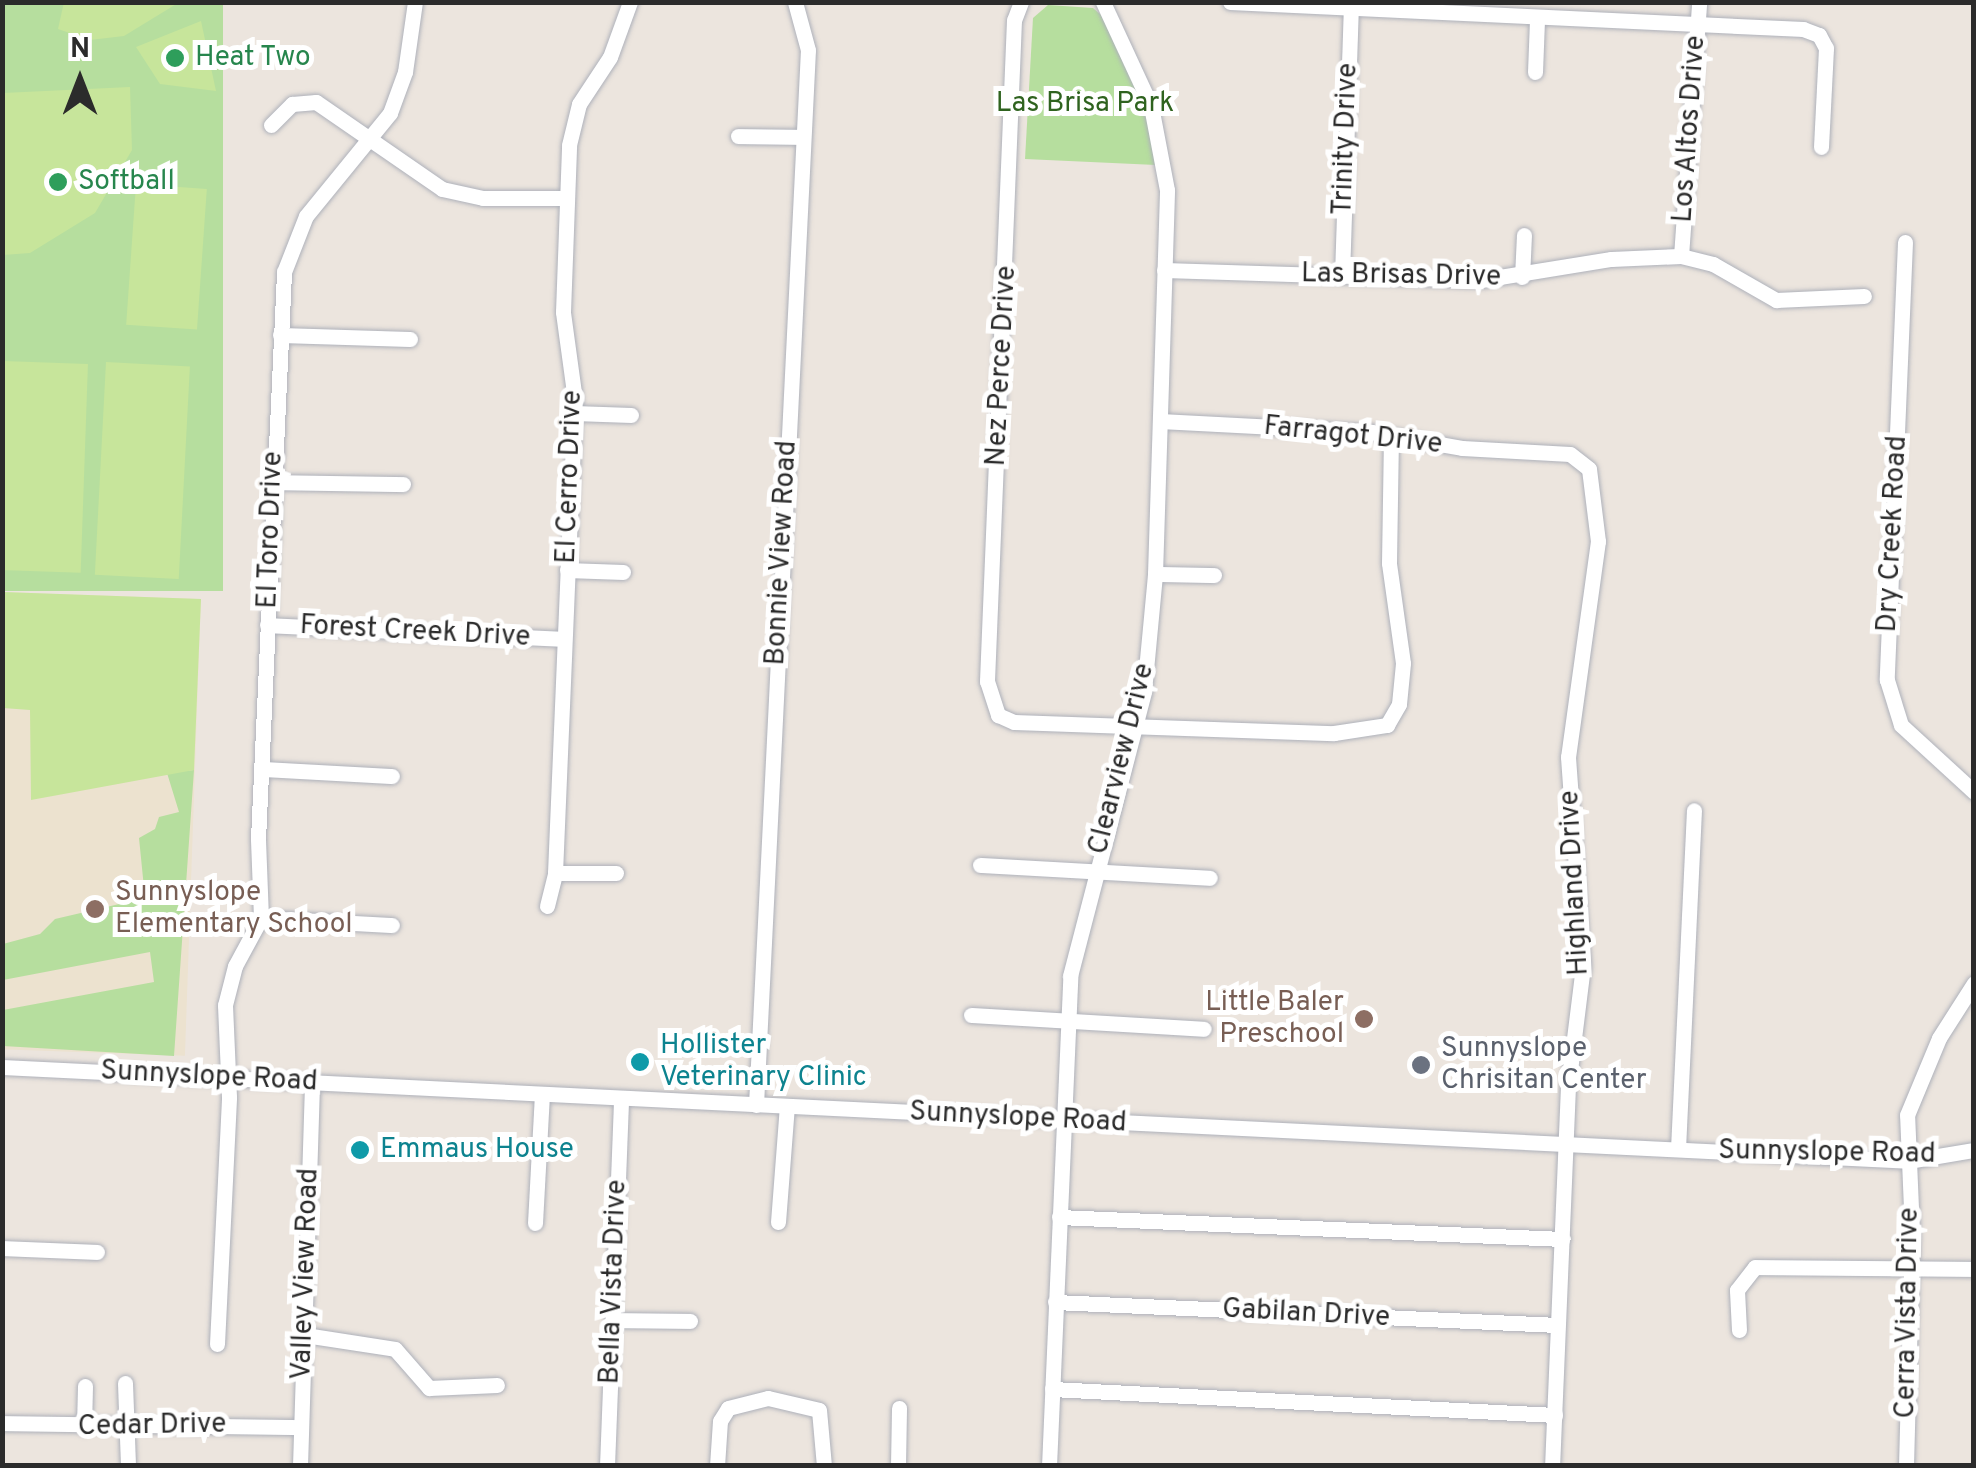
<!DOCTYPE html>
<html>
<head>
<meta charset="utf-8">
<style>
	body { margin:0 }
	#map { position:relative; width:1976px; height:1468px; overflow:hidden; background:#ece5de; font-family:Overpass,sans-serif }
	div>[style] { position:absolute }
	.education>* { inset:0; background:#ece2cf; transform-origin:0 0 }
	.green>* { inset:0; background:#b6de9e; transform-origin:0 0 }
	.pitch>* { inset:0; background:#c7e59b; transform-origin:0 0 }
	.roads { filter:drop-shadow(0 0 2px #aeb1ba) drop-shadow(0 0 2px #aeb1ba) }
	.minor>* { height:15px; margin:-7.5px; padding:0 7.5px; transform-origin:7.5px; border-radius:7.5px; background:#fff }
	.dots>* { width:28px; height:28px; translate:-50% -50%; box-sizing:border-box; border:5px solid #fff; border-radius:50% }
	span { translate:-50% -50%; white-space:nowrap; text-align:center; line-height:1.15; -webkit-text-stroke:10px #fff; paint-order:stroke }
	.leisure-label { font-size:28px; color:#27864d }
	.left { translate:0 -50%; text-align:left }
	.park-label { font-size:28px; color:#2f631f }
	.street-label { font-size:28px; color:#2b2b2b }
	.education-label { font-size:28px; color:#785e54 }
	.right { translate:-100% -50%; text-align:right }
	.culture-label { font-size:28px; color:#0d838f }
	.worship-label { font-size:28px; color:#5b616d }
	.frame { position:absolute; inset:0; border:5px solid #2b2b2b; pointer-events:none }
	.north { position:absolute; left:30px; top:30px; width:100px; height:100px; -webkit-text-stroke:8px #fff; paint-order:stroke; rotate:0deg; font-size:28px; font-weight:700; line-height:40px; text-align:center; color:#2b2b2b }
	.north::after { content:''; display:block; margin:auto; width:35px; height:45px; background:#2b2b2b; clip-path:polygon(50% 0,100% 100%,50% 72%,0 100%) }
</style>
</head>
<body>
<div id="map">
	<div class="education">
		<i style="left:2px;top:592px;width:199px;height:457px;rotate:2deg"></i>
	</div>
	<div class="green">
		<i style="left:3px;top:3px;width:220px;height:588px"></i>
		<i style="clip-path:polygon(1048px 5px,1093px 8px,1101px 15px,1131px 69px,1154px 131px,1156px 165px,1025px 159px,1033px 18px)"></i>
		<i style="clip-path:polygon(194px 770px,174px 1056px,3px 1046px,3px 1010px,154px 982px,150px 952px,3px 980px,3px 944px,40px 934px,55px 919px,145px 898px,139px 838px,155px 829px,159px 817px,179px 812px,167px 773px)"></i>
	</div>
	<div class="pitch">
		<i style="clip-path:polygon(64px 2px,178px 2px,178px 3px,124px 36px,90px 40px,58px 29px)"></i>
		<i style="clip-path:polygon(201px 21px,216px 91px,160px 84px,136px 47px)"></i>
		<i style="clip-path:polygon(130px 87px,132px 150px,95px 213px,30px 253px,3px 255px,3px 93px)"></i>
		<i style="left:136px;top:184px;width:71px;height:141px;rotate:4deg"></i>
		<i style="left:3px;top:361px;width:85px;height:209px;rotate:2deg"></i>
		<i style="left:106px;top:362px;width:84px;height:213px;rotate:3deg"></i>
		<i style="clip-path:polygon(3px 592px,201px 599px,194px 770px,31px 800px,30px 710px,3px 708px)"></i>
	</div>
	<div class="roads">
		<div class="minor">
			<i style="left:1021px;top:2px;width:19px;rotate:111deg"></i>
			<i style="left:1014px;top:20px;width:662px;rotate:92.34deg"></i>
			<i style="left:987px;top:681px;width:36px;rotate:72deg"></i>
			<i style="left:998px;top:715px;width:17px;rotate:24deg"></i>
			<i style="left:1014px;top:722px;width:320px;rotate:2deg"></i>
			<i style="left:1334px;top:733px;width:54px;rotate:-8.6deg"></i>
			<i style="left:1387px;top:725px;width:24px;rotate:-60deg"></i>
			<i style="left:1399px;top:704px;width:41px;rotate:-84.4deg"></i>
			<i style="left:1403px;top:663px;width:101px;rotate:-98deg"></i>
			<i style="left:1389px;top:563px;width:128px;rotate:-89.1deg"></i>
			<i style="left:1230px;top:2px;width:574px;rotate:2.7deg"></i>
			<i style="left:1803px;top:29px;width:17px;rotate:21deg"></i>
			<i style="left:1819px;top:35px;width:15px;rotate:62deg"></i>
			<i style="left:1826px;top:48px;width:99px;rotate:92.9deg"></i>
			<i style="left:1535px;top:72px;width:52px;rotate:-87.8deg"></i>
			<i style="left:271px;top:125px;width:30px;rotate:-45deg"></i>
			<i style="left:292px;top:104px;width:24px;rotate:-5deg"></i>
			<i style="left:316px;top:102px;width:153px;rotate:34.6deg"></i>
			<i style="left:442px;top:189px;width:42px;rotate:12.4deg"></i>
			<i style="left:483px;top:198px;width:83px"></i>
			<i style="left:738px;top:136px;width:64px;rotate:0.9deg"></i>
			<i style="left:1905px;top:242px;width:438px;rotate:92.4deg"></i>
			<i style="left:1887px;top:680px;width:47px;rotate:72.7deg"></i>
			<i style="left:1901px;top:725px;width:99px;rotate:42.5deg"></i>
			<i style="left:1681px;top:256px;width:255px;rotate:-85.9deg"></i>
			<i style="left:1164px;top:270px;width:317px;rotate:1.8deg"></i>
			<i style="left:1481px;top:280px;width:132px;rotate:-9.2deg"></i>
			<i style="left:1611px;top:259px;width:70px;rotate:-2.5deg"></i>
			<i style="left:1681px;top:256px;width:33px;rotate:14deg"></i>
			<i style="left:1713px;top:264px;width:73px;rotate:29.7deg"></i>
			<i style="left:1776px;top:300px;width:88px;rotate:-2.6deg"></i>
			<i style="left:1342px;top:275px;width:273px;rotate:-88.1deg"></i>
			<i style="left:1522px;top:277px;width:42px;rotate:-87.3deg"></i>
			<i style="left:280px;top:335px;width:130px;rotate:1.8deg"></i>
			<i style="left:574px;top:413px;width:57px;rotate:2deg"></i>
			<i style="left:1160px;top:421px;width:211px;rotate:3deg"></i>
			<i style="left:1371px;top:432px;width:92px;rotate:10deg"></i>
			<i style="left:1462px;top:448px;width:108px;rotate:3.2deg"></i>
			<i style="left:1570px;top:454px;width:24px;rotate:38deg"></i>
			<i style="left:1589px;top:469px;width:73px;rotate:82.9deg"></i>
			<i style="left:1598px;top:541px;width:218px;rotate:97.9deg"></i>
			<i style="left:1568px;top:757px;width:210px;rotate:85.9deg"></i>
			<i style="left:1583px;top:966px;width:121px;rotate:97.1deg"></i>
			<i style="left:1568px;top:1086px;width:380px;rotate:92.4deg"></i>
			<i style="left:273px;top:482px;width:130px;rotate:0.9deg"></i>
			<i style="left:567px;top:570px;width:56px;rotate:2deg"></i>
			<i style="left:1155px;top:574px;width:59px;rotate:1deg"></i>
			<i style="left:267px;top:625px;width:297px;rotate:2.7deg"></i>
			<i style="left:262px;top:769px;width:130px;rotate:3.1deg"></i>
			<i style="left:980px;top:865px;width:230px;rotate:3.2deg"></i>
			<i style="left:555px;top:873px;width:61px"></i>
			<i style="left:547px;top:906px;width:34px;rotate:-76deg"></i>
			<i style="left:555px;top:873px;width:473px;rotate:-87.6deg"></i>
			<i style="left:575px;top:400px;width:89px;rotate:-97.8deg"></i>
			<i style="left:563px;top:312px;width:167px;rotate:-87.9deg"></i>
			<i style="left:569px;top:145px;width:42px;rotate:-76.3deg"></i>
			<i style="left:579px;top:104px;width:56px;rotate:-56.6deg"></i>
			<i style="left:610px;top:57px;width:59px;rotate:-70deg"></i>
			<i style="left:261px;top:918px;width:131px;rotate:3.1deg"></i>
			<i style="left:971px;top:1015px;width:233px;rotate:3.4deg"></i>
			<i style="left:2px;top:1067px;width:1908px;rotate:2.82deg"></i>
			<i style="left:1908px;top:1161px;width:67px;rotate:-9.5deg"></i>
			<i style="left:756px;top:1105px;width:1056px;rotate:-87.18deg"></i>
			<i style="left:808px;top:50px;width:50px;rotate:-105.2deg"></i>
			<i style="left:1678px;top:1149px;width:339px;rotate:-87.3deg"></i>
			<i style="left:1059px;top:1217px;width:504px;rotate:2.5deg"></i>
			<i style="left:778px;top:1222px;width:116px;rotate:-85.6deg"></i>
			<i style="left:535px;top:1223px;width:129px;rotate:-86.9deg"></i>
			<i style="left:2px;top:1248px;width:95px;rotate:2.4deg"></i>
			<i style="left:1055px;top:1302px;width:503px;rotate:2.62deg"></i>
			<i style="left:613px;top:1320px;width:77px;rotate:0.7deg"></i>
			<i style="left:1739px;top:1330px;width:40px;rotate:-92.9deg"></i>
			<i style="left:1737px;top:1290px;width:29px;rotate:-52deg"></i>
			<i style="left:1755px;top:1267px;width:219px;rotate:0.5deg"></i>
			<i style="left:305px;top:1335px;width:91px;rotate:8.8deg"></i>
			<i style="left:395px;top:1349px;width:52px;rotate:48.9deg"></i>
			<i style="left:429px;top:1388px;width:68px;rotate:-2.5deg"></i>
			<i style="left:217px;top:1344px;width:247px;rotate:-87.2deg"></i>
			<i style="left:229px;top:1097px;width:92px;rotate:-92.5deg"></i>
			<i style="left:225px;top:1005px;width:40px;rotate:-75.6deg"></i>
			<i style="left:235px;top:966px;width:55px;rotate:-61.6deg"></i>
			<i style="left:261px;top:918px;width:79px;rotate:-92.2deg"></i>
			<i style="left:258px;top:839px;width:568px;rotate:-87.37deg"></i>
			<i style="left:284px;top:272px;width:60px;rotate:-68.6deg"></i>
			<i style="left:306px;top:216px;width:133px;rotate:-50.8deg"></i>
			<i style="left:390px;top:113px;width:44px;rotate:-69.9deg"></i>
			<i style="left:405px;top:72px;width:71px;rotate:-81.9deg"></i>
			<i style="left:125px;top:1383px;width:83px;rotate:87.9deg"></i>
			<i style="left:1052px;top:1389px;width:504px;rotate:2.96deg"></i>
			<i style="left:2px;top:1423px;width:299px;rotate:0.8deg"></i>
			<i style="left:84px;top:1427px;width:41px;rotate:-88.6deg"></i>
			<i style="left:300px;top:1466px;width:383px;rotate:-88.2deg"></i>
			<i style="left:607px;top:1466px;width:367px;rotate:-87.8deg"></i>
			<i style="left:717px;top:1466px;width:45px;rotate:-86.2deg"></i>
			<i style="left:720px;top:1421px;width:15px;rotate:-58deg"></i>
			<i style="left:728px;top:1408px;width:41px;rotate:-14deg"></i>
			<i style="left:768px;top:1398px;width:52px;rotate:13.2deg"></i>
			<i style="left:819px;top:1410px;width:56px;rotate:84.9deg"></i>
			<i style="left:898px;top:1466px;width:58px;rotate:-89deg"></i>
			<i style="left:1049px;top:1466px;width:490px;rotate:-87.5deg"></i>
			<i style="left:1070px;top:976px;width:294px;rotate:-75.4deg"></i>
			<i style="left:1144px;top:691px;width:118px;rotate:-84.6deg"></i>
			<i style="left:1155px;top:574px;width:384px;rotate:-88.2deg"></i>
			<i style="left:1167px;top:190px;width:86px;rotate:-100.8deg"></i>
			<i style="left:1151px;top:106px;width:115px;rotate:-114.8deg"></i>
			<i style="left:1906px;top:1466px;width:234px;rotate:-88.5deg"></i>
			<i style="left:1912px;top:1232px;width:117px;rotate:-92.4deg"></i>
			<i style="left:1907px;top:1115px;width:83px;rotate:-67.4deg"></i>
			<i style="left:1939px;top:1038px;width:65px;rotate:-57.5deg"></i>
		</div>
	</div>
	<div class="dots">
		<i style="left:175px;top:58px;background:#2e9e5b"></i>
		<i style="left:58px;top:182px;background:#2e9e5b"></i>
		<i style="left:95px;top:909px;background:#8d6e63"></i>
		<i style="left:1364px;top:1019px;background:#8d6e63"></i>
		<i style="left:640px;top:1062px;background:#0f9aa8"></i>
		<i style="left:1421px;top:1065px;background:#6b7280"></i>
		<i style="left:360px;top:1150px;background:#0f9aa8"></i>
	</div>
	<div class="leisure-label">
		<span class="left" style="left:195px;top:58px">Heat Two</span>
		<span class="left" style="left:78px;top:182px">Softball</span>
	</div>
	<div class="park-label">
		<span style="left:1085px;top:104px">Las Brisa Park</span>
	</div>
	<div class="street-label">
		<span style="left:1690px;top:129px;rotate:-86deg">Los Altos Drive</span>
		<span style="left:1346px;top:139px;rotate:-88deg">Trinity Drive</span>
		<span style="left:1401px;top:276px;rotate:1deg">Las Brisas Drive</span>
		<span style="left:1002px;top:366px;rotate:-87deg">Nez Perce Drive</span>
		<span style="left:1353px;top:436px;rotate:6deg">Farragot Drive</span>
		<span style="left:570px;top:477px;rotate:-88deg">El Cerro Drive</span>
		<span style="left:271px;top:530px;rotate:-88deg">El Toro Drive</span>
		<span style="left:1893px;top:534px;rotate:-87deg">Dry Creek Road</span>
		<span style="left:782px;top:553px;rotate:-87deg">Bonnie View Road</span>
		<span style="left:415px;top:632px;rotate:3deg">Forest Creek Drive</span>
		<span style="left:1122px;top:759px;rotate:-76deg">Clearview Drive</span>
		<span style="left:1575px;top:883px;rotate:-93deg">Highland Drive</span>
		<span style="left:209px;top:1077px;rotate:3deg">Sunnyslope Road</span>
		<span style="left:1018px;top:1118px;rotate:3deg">Sunnyslope Road</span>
		<span style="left:1827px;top:1153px;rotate:1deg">Sunnyslope Road</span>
		<span style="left:306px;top:1274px;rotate:-88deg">Valley View Road</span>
		<span style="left:614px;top:1282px;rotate:-88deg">Bella Vista Drive</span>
		<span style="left:1908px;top:1313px;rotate:-89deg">Cerra Vista Drive</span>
		<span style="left:1306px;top:1314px;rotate:3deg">Gabilan Drive</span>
		<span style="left:152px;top:1426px;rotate:-1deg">Cedar Drive</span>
	</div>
	<div class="education-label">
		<span class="left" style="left:115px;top:909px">Sunnyslope<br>Elementary School</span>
		<span class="right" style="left:1344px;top:1019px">Little Baler<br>Preschool</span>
	</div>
	<div class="culture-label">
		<span class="left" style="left:660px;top:1062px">Hollister<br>Veterinary Clinic</span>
		<span class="left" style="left:380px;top:1150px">Emmaus House</span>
	</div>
	<div class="worship-label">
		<span class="left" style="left:1441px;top:1065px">Sunnyslope<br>Chrisitan Center</span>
	</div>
	<div class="frame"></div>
	<div class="north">N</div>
</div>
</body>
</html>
